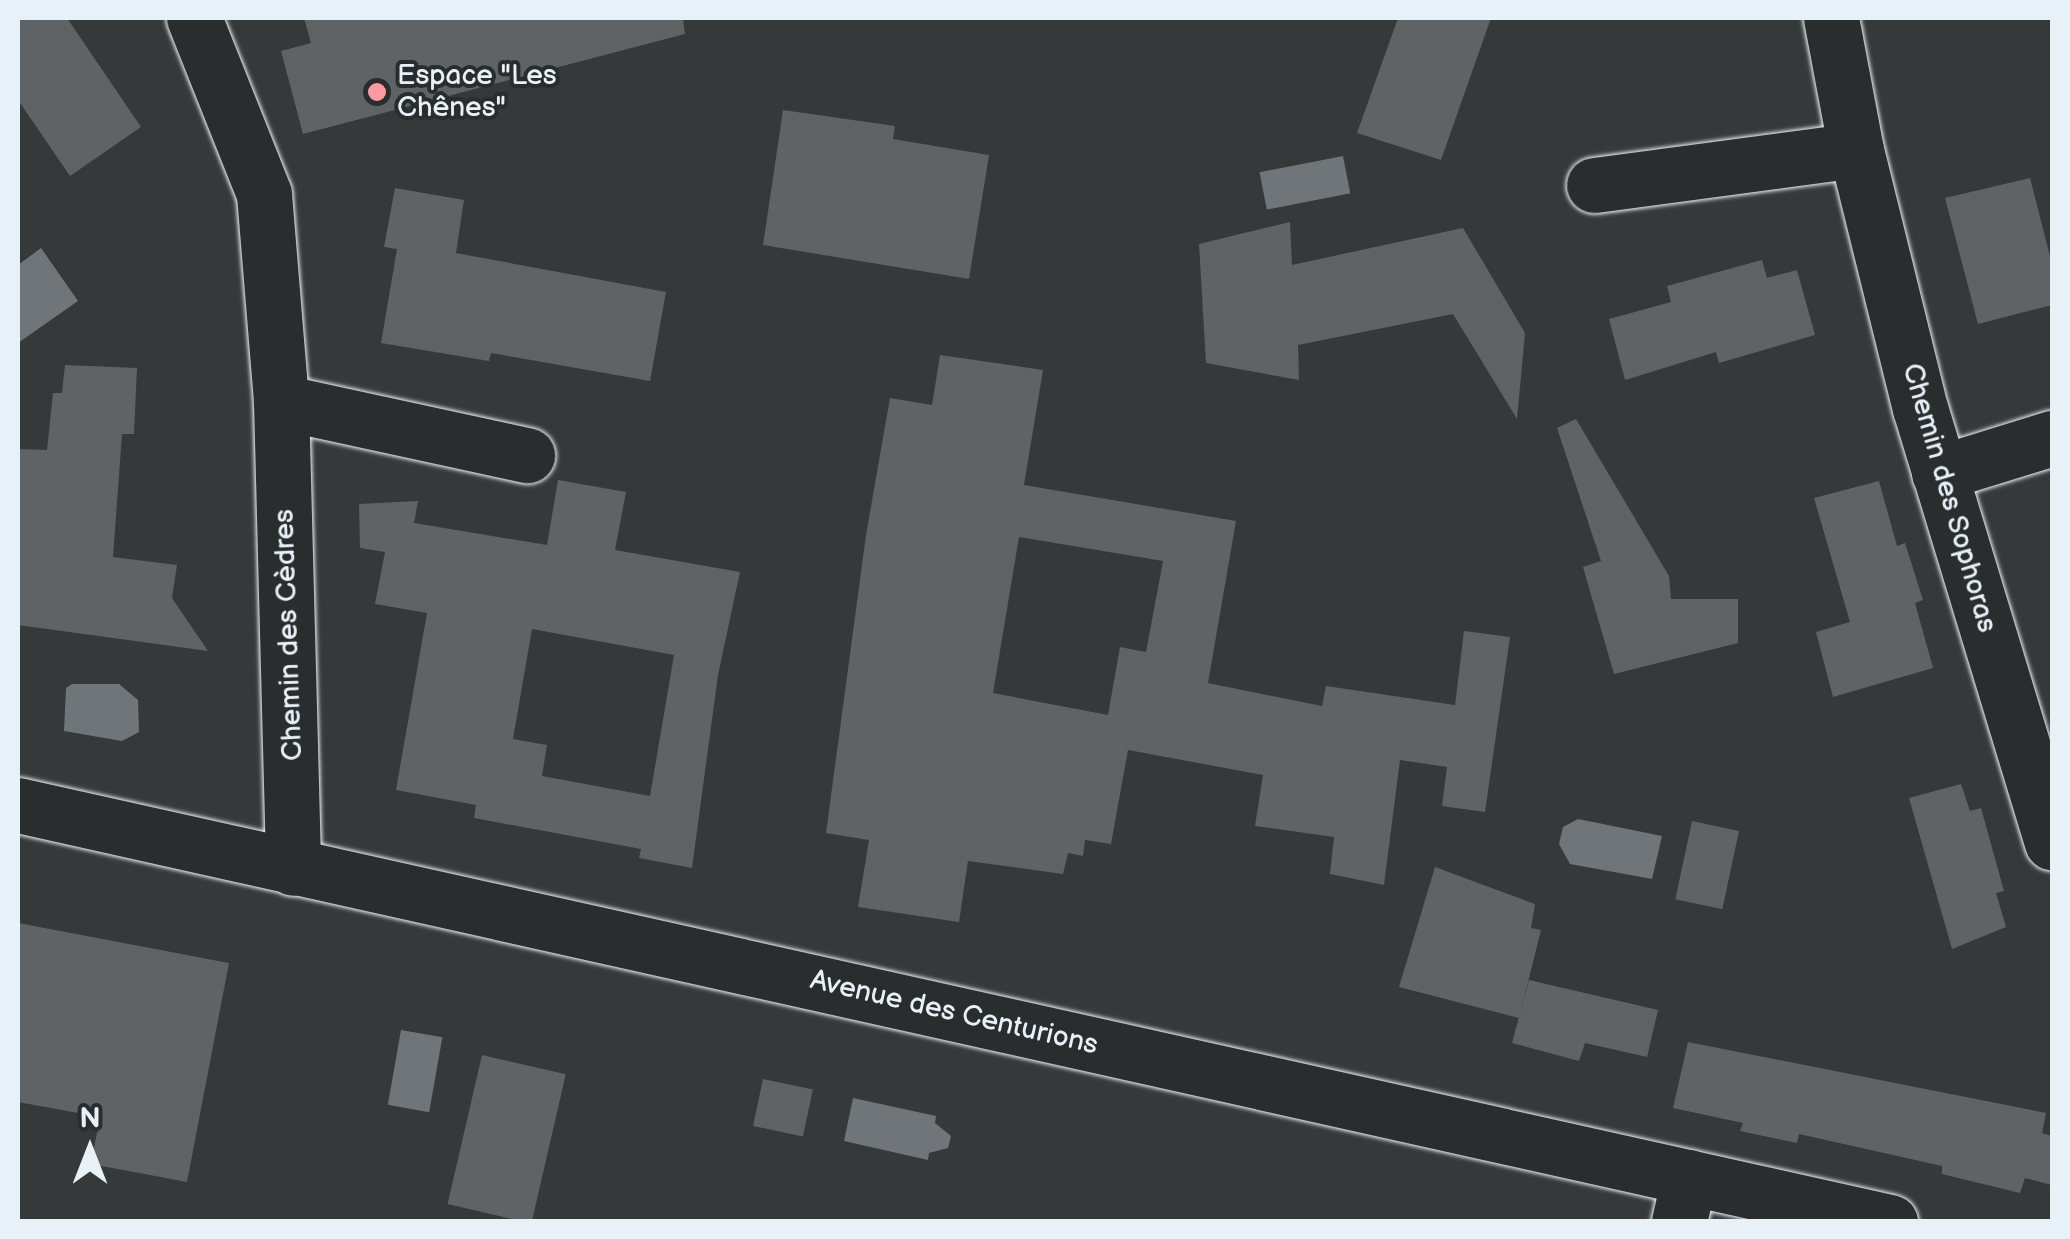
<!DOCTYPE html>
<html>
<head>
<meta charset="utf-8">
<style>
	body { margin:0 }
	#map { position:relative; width:2070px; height:1239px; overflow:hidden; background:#35393a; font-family:"Balsamiq Sans",sans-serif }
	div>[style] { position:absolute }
	.water>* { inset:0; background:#707579; transform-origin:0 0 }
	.building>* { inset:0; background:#5f6365; transform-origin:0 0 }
	.roads { filter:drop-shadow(0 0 2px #e8f1f8) drop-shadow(0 0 2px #e8f1f8) }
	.street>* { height:55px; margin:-27.5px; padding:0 27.5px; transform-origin:27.5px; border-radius:27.5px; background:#2a2d2e }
	.secondary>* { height:55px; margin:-27.5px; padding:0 27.5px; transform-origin:27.5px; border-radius:27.5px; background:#2a2d2e }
	.dots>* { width:28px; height:28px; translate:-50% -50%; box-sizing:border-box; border:5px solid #2a2d2e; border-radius:50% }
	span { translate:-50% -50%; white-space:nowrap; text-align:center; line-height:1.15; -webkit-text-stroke:8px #2a2d2e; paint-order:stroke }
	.poi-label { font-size:28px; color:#e8f1f8 }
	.left { translate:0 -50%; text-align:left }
	.street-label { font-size:28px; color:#e8f1f8 }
	.frame { position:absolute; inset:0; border:20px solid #e8f1f8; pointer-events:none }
	.north { position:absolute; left:40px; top:1099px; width:100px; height:100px; -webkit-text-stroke:8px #2a2d2e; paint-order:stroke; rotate:0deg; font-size:28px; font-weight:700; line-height:40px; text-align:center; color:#e8f1f8 }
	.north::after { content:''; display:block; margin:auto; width:35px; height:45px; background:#e8f1f8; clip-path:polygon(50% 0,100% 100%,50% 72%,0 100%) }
</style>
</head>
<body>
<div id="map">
	<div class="water">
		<i style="left:1343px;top:156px;width:38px;height:85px;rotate:79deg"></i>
		<i style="clip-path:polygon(41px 248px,78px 301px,18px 343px,18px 265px)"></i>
		<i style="clip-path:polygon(72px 684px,119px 684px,138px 700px,139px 732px,122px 741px,64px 731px,66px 688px)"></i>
		<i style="clip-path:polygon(1578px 819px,1662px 836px,1652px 879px,1570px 864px,1559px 844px,1563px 827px)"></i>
		<i style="left:401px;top:1030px;width:42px;height:76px;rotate:10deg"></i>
		<i style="clip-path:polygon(853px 1098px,936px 1116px,935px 1123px,951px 1136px,948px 1148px,929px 1153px,928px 1160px,844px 1141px)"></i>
	</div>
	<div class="building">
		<i style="clip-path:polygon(18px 18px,67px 18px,141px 127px,70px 176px,18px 100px)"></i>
		<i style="clip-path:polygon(304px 18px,683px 18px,685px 34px,303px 134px,281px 51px,311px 43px)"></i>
		<i style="clip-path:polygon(1398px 18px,1491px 18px,1441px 160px,1357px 133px)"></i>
		<i style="clip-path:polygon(783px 110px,895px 126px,893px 139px,989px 155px,969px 279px,763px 245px)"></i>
		<i style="clip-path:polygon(2030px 178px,2052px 264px,2052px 305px,1978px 324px,1945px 198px)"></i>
		<i style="clip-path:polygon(395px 188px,464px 200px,456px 253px,666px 292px,650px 381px,491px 353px,489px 361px,381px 343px,397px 249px,384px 247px)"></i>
		<i style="clip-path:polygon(1290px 222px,1292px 265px,1463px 228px,1525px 333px,1517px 419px,1453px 314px,1298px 345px,1299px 380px,1206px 363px,1199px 244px)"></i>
		<i style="clip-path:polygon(1762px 260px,1767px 278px,1797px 270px,1815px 335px,1719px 363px,1716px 352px,1625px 380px,1609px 319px,1671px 302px,1667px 286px)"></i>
		<i style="clip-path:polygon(evenodd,940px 355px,1043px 370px,1024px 485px,1236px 521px,1208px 683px,1322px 706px,1326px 686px,1455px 705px,1464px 631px,1510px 637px,1485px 812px,1442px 806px,1447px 767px,1400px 760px,1384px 885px,1330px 874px,1334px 837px,1255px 826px,1263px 775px,1128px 750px,1111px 844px,1085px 840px,1083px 856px,1068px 853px,1063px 874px,968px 861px,959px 922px,858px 907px,869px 840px,826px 833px,866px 535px,890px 398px,932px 405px,940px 355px,1019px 537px,1163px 561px,1146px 652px,1120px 647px,1108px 715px,993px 693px,1019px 537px)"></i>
		<i style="clip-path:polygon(65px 365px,137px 368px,134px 434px,122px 434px,113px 557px,177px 565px,172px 598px,208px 651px,18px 625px,18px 449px,47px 450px,53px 393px,62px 393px)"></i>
		<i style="clip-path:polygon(1576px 419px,1669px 576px,1671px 599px,1738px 599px,1738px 643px,1614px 674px,1583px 567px,1601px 561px,1557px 428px)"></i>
		<i style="clip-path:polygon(evenodd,558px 480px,626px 492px,615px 550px,740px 572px,718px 675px,692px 868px,639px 858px,641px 849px,474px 818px,476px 805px,396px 790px,427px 613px,375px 604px,385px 552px,360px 548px,359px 504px,418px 501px,414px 523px,547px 545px,558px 480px,532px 629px,674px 655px,650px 796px,542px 776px,547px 745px,513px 739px,532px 629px)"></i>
		<i style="clip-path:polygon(1879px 481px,1897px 546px,1905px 543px,1923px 600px,1915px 603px,1933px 668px,1833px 697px,1816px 632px,1850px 622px,1814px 498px)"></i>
		<i style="clip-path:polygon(1961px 784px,1970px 811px,1981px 808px,2004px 891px,1996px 893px,2006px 927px,1952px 949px,1909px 798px)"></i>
		<i style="left:1692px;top:821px;width:48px;height:80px;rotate:12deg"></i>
		<i style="clip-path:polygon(1435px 867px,1535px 904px,1531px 928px,1541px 930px,1519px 1018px,1399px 987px)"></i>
		<i style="clip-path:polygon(18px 923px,229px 963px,187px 1182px,91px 1164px,100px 1117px,18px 1102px)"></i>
		<i style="clip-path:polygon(1529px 980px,1658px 1010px,1647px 1057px,1585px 1043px,1579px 1061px,1512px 1043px)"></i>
		<i style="clip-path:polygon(1688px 1042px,2046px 1113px,2042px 1133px,2052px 1136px,2052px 1185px,2025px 1178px,2020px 1193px,1942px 1174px,1942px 1166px,1799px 1134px,1797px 1143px,1740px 1131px,1743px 1123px,1673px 1108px)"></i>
		<i style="left:482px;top:1055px;width:86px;height:153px;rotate:13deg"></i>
		<i style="left:763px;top:1079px;width:51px;height:48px;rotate:12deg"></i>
	</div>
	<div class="roads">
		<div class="street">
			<i style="left:194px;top:18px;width:189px;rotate:68.3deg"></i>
			<i style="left:264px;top:194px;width:209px;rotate:85.3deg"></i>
			<i style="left:281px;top:402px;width:466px;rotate:88.5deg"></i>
			<i style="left:1831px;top:18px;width:134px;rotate:79.3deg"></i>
			<i style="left:1856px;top:150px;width:266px;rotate:76.1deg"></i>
			<i style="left:1920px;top:408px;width:454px;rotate:73.1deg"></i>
			<i style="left:1594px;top:185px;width:264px;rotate:-7.6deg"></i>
			<i style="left:281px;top:402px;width:252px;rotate:12.2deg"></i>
			<i style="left:1939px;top:473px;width:118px;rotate:-17.2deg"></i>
			<i style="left:1679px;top:1222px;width:46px;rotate:-77.5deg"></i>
		</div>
		<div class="secondary">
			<i style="left:18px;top:805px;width:1918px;rotate:12.56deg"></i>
		</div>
	</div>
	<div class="dots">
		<i style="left:377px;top:92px;background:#ff9aa2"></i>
	</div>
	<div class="poi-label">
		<span class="left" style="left:397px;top:92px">Espace "Les<br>Chênes"</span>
	</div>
	<div class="street-label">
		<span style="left:1949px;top:498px;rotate:74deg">Chemin des Sophoras</span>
		<span style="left:289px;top:635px;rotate:-92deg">Chemin des Cèdres</span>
		<span style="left:954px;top:1013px;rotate:13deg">Avenue des Centurions</span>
	</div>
	<div class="frame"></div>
	<div class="north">N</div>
</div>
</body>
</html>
